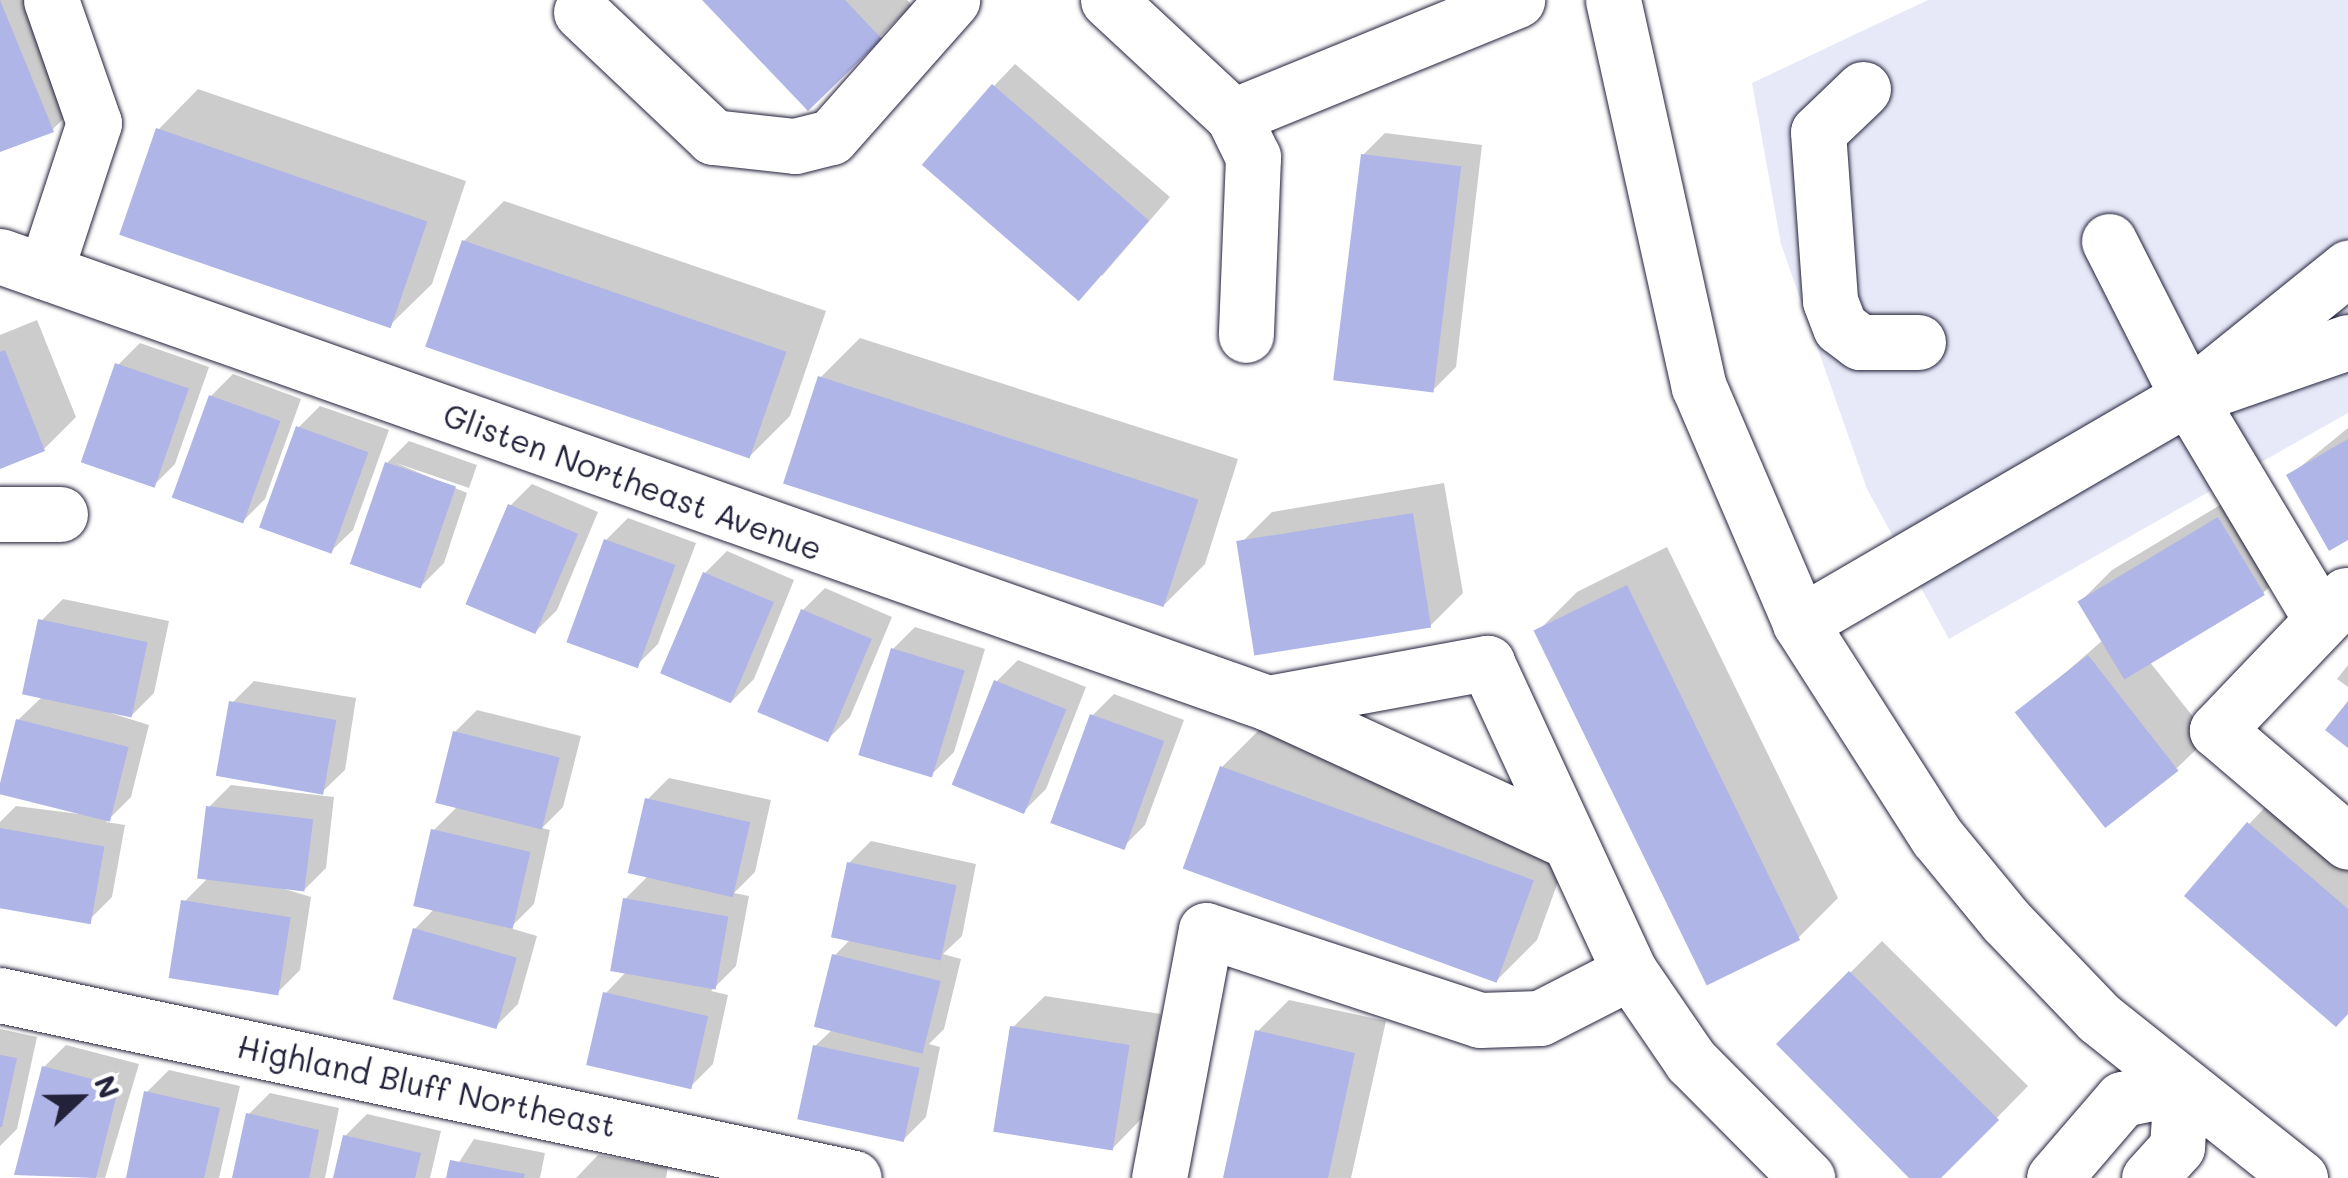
<!DOCTYPE html>
<html>
<head>
<meta charset="utf-8">
<style>
	body { margin:0 }
	#map { position:relative; width:2348px; height:1178px; overflow:hidden; background:#fff; font-family:Mali,sans-serif }
	div>[style] { position:absolute }
	.built>* { inset:0; background:#e7e9f8 }
	.shadow>* { inset:0; background:#0003 }
	.building>* { inset:0; background:#afb5e6; transform-origin:0 0 }
	.roads { filter:drop-shadow(0 0 2px #22223b) drop-shadow(0 0 2px #22223b) }
	.minor>* { height:55px; margin:-27.5px; padding:0 27.5px; transform-origin:27.5px; border-radius:27.5px; background:#fff }
	span { translate:-50% -50%; white-space:nowrap; text-align:center; line-height:1.15; -webkit-text-stroke:8px #fff; paint-order:stroke }
	.street-label { font-size:32px; color:#22223b }
	.north { position:absolute; left:30px; top:1048px; width:100px; height:100px; -webkit-text-stroke:8px #fff; paint-order:stroke; rotate:68deg; font-size:28px; font-weight:700; line-height:40px; text-align:center; color:#22223b }
	.north::after { content:''; display:block; margin:auto; width:35px; height:45px; background:#22223b; clip-path:polygon(50% 0,100% 100%,50% 72%,0 100%) }
</style>
</head>
<body>
<div id="map">
	<div class="built">
		<i style="clip-path:polygon(1928px 0,2348px 0,2348px 413px,1949px 639px,1867px 489px,1781px 244px,1752px 83px)"></i>
	</div>
	<div class="shadow">
		<i style="clip-path:polygon(0 0,59px 0,93px 90px,52px 130px,0 150px)"></i>
		<i style="clip-path:polygon(706px 0,907px 0,912px 5px,808px 107px)"></i>
		<i style="clip-path:polygon(1015px 64px,1170px 197px,1102px 276px,994px 86px)"></i>
		<i style="clip-path:polygon(198px 89px,466px 181px,432px 284px,391px 324px,158px 130px)"></i>
		<i style="clip-path:polygon(1385px 133px,1482px 145px,1456px 367px,1434px 389px,1363px 155px)"></i>
		<i style="clip-path:polygon(504px 201px,826px 311px,790px 416px,750px 456px,464px 241px)"></i>
		<i style="clip-path:polygon(37px 320px,76px 417px,44px 449px,0 467px,0 335px)"></i>
		<i style="clip-path:polygon(860px 338px,1238px 459px,1205px 564px,1165px 604px,820px 378px)"></i>
		<i style="clip-path:polygon(140px 343px,209px 367px,175px 464px,153px 486px,118px 365px)"></i>
		<i style="clip-path:polygon(233px 374px,301px 399px,265px 499px,243px 521px,211px 396px)"></i>
		<i style="clip-path:polygon(320px 406px,389px 430px,353px 530px,331px 551px,298px 428px)"></i>
		<i style="clip-path:polygon(2348px 428px,2348px 537px,2289px 476px)"></i>
		<i style="clip-path:polygon(409px 441px,477px 465px,469px 488px,396px 463px,467px 493px,444px 563px,422px 585px,387px 463px)"></i>
		<i style="clip-path:polygon(1444px 483px,1463px 593px,1431px 625px,1240px 544px,1272px 512px)"></i>
		<i style="clip-path:polygon(532px 484px,598px 512px,557px 610px,535px 632px,510px 506px)"></i>
		<i style="clip-path:polygon(2250px 487px,2295px 562px,2263px 593px,2149px 661px,2209px 737px,2177px 768px,2019px 713px,2103px 640px,2080px 602px,2112px 570px)"></i>
		<i style="clip-path:polygon(628px 518px,696px 543px,658px 644px,636px 666px,606px 540px)"></i>
		<i style="clip-path:polygon(1667px 547px,1838px 898px,1798px 938px,1707px 982px,1537px 632px,1577px 592px)"></i>
		<i style="clip-path:polygon(727px 551px,794px 580px,754px 679px,732px 701px,705px 573px)"></i>
		<i style="clip-path:polygon(825px 588px,892px 617px,850px 717px,828px 739px,803px 610px)"></i>
		<i style="clip-path:polygon(63px 599px,169px 621px,154px 693px,132px 715px,85px 705px,149px 725px,131px 797px,106px 822px,125px 825px,112px 897px,90px 919px,0 904px,0 822px,16px 806px,103px 817px,18px 720px,43px 696px,41px 621px)"></i>
		<i style="clip-path:polygon(915px 627px,985px 649px,954px 752px,932px 774px,893px 649px)"></i>
		<i style="clip-path:polygon(1018px 660px,1086px 687px,1046px 789px,1024px 811px,996px 682px)"></i>
		<i style="clip-path:polygon(2348px 665px,2348px 687px,2337px 679px)"></i>
		<i style="clip-path:polygon(254px 681px,356px 698px,345px 770px,323px 791px,232px 703px)"></i>
		<i style="clip-path:polygon(1114px 694px,1184px 720px,1145px 825px,1123px 847px,1092px 716px)"></i>
		<i style="clip-path:polygon(477px 710px,581px 736px,563px 807px,542px 828px,550px 830px,534px 904px,510px 928px,537px 936px,518px 1004px,496px 1026px,415px 929px,435px 908px,434px 830px,457px 807px,455px 732px)"></i>
		<i style="clip-path:polygon(1262px 727px,1573px 840px,1537px 940px,1497px 980px,1222px 767px)"></i>
		<i style="clip-path:polygon(669px 778px,771px 800px,755px 872px,734px 893px,749px 896px,736px 966px,711px 991px,728px 995px,713px 1064px,691px 1086px,605px 994px,627px 971px,625px 899px,649px 875px,647px 800px)"></i>
		<i style="clip-path:polygon(231px 785px,334px 797px,326px 868px,304px 890px,278px 887px,311px 897px,300px 970px,278px 992px,184px 902px,208px 878px,209px 807px)"></i>
		<i style="clip-path:polygon(2280px 792px,2348px 851px,2348px 1012px,2249px 824px)"></i>
		<i style="clip-path:polygon(871px 841px,976px 864px,962px 936px,943px 954px,961px 959px,944px 1029px,929px 1044px,940px 1047px,926px 1117px,904px 1139px,815px 1046px,833px 1029px,835px 955px,851px 939px,849px 863px)"></i>
		<i style="clip-path:polygon(1882px 941px,2028px 1086px,1938px 1178px,1913px 1178px,1779px 1044px)"></i>
		<i style="clip-path:polygon(1045px 996px,1161px 1014px,1144px 1116px,1113px 1148px,1013px 1027px)"></i>
		<i style="clip-path:polygon(1289px 1000px,1386px 1021px,1351px 1178px,1225px 1178px,1257px 1032px)"></i>
		<i style="clip-path:polygon(0 1029px,37px 1037px,17px 1129px,0 1146px)"></i>
		<i style="clip-path:polygon(66px 1045px,139px 1064px,105px 1178px,17px 1174px,44px 1067px)"></i>
		<i style="clip-path:polygon(169px 1070px,240px 1086px,219px 1178px,128px 1178px,147px 1092px)"></i>
		<i style="clip-path:polygon(270px 1093px,339px 1108px,325px 1178px,235px 1178px,248px 1115px)"></i>
		<i style="clip-path:polygon(367px 1114px,441px 1131px,430px 1178px,336px 1178px,345px 1136px)"></i>
		<i style="clip-path:polygon(474px 1139px,545px 1153px,540px 1178px,449px 1178px)"></i>
		<i style="clip-path:polygon(598px 1155px,668px 1167px,666px 1178px,576px 1178px)"></i>
	</div>
	<div class="building">
		<i style="clip-path:polygon(0 0,54px 132px,0 152px)"></i>
		<i style="clip-path:polygon(702px 0,845px 0,882px 39px,808px 111px)"></i>
		<i style="left:992px;top:84px;width:208px;height:107px;rotate:41deg"></i>
		<i style="left:156px;top:128px;width:287px;height:113px;rotate:19deg"></i>
		<i style="left:1361px;top:154px;width:101px;height:228px;rotate:7deg"></i>
		<i style="left:462px;top:240px;width:343px;height:113px;rotate:19deg"></i>
		<i style="clip-path:polygon(5px 350px,45px 451px,0 469px,0 352px)"></i>
		<i style="left:115px;top:363px;width:78px;height:105px;rotate:19deg"></i>
		<i style="left:818px;top:376px;width:400px;height:113px;rotate:18deg"></i>
		<i style="left:209px;top:395px;width:76px;height:109px;rotate:20deg"></i>
		<i style="left:296px;top:426px;width:77px;height:108px;rotate:20deg"></i>
		<i style="clip-path:polygon(2348px 439px,2348px 540px,2329px 551px,2286px 475px)"></i>
		<i style="left:385px;top:462px;width:75px;height:108px;rotate:19deg"></i>
		<i style="left:508px;top:504px;width:76px;height:109px;rotate:23deg"></i>
		<i style="left:1413px;top:513px;width:116px;height:179px;rotate:81deg"></i>
		<i style="left:2218px;top:517px;width:91px;height:164px;rotate:59deg"></i>
		<i style="left:604px;top:539px;width:76px;height:110px;rotate:20deg"></i>
		<i style="left:703px;top:572px;width:77px;height:110px;rotate:23deg"></i>
		<i style="left:1627px;top:585px;width:395px;height:104px;rotate:64deg"></i>
		<i style="left:801px;top:609px;width:77px;height:112px;rotate:23deg"></i>
		<i style="left:38px;top:619px;width:112px;height:77px;rotate:12deg"></i>
		<i style="left:891px;top:648px;width:77px;height:112px;rotate:17deg"></i>
		<i style="left:2088px;top:655px;width:147px;height:93px;rotate:52deg"></i>
		<i style="left:994px;top:680px;width:78px;height:113px;rotate:22deg"></i>
		<i style="left:229px;top:701px;width:109px;height:76px;rotate:10deg"></i>
		<i style="clip-path:polygon(2348px 701px,2348px 748px,2325px 730px)"></i>
		<i style="left:1090px;top:714px;width:79px;height:116px;rotate:20deg"></i>
		<i style="left:16px;top:719px;width:116px;height:77px;rotate:14deg"></i>
		<i style="left:453px;top:731px;width:110px;height:74px;rotate:14deg"></i>
		<i style="left:1220px;top:766px;width:334px;height:109px;rotate:20deg"></i>
		<i style="left:645px;top:798px;width:108px;height:77px;rotate:13deg"></i>
		<i style="left:206px;top:806px;width:108px;height:73px;rotate:7deg"></i>
		<i style="clip-path:polygon(2247px 822px,2348px 909px,2348px 1014px,2336px 1027px,2184px 896px)"></i>
		<i style="left:0;top:828px;width:106px;height:79px;rotate:10deg"></i>
		<i style="left:431px;top:829px;width:102px;height:79px;rotate:13deg"></i>
		<i style="left:847px;top:862px;width:112px;height:77px;rotate:12deg"></i>
		<i style="left:623px;top:898px;width:107px;height:74px;rotate:10deg"></i>
		<i style="left:181px;top:900px;width:111px;height:79px;rotate:9deg"></i>
		<i style="left:413px;top:928px;width:108px;height:74px;rotate:16deg"></i>
		<i style="left:832px;top:954px;width:112px;height:75px;rotate:14deg"></i>
		<i style="clip-path:polygon(1849px 971px,1999px 1120px,1941px 1178px,1909px 1178px,1776px 1044px)"></i>
		<i style="left:603px;top:992px;width:108px;height:75px;rotate:13deg"></i>
		<i style="left:1010px;top:1026px;width:121px;height:107px;rotate:9deg"></i>
		<i style="clip-path:polygon(1255px 1030px,1355px 1053px,1328px 1178px,1223px 1178px)"></i>
		<i style="left:813px;top:1045px;width:109px;height:76px;rotate:12deg"></i>
		<i style="clip-path:polygon(0 1055px,17px 1058px,2px 1127px,0 1127px)"></i>
		<i style="clip-path:polygon(42px 1066px,119px 1086px,96px 1178px,14px 1175px)"></i>
		<i style="clip-path:polygon(144px 1091px,220px 1108px,204px 1178px,126px 1178px)"></i>
		<i style="clip-path:polygon(246px 1113px,319px 1130px,309px 1178px,232px 1178px)"></i>
		<i style="clip-path:polygon(343px 1135px,421px 1153px,415px 1178px,333px 1178px)"></i>
		<i style="clip-path:polygon(450px 1160px,525px 1174px,524px 1178px,446px 1178px)"></i>
	</div>
	<div class="roads">
		<div class="minor">
			<i style="left:1108px;top:0;width:171px;rotate:42.9deg"></i>
			<i style="left:1233px;top:116px;width:307px;rotate:-22.2deg"></i>
			<i style="left:1613px;top:0;width:396px;rotate:77.5deg"></i>
			<i style="left:1699px;top:387px;width:257px;rotate:66.8deg"></i>
			<i style="left:1800px;top:623px;width:254px;rotate:57.4deg"></i>
			<i style="left:1937px;top:837px;width:109px;rotate:50.6deg"></i>
			<i style="left:2006px;top:921px;width:134px;rotate:46.2deg"></i>
			<i style="left:2099px;top:1018px;width:257px;rotate:38.5deg"></i>
			<i style="left:581px;top:12px;width:182px;rotate:43.4deg"></i>
			<i style="left:713px;top:137px;width:82px;rotate:6.3deg"></i>
			<i style="left:795px;top:146px;width:37px;rotate:-14deg"></i>
			<i style="left:831px;top:137px;width:183px;rotate:-48.5deg"></i>
			<i style="left:1863px;top:89px;width:62px;rotate:136.3deg"></i>
			<i style="left:1818px;top:132px;width:169px;rotate:85.9deg"></i>
			<i style="left:1830px;top:301px;width:28px;rotate:69deg"></i>
			<i style="left:1840px;top:327px;width:25px;rotate:37deg"></i>
			<i style="left:1860px;top:342px;width:58px"></i>
			<i style="left:1233px;top:116px;width:46px;rotate:64deg"></i>
			<i style="left:1253px;top:157px;width:178px;rotate:92.3deg"></i>
			<i style="left:2109px;top:241px;width:175px;rotate:63.1deg"></i>
			<i style="left:2188px;top:397px;width:255px;rotate:59.1deg"></i>
			<i style="left:0;top:256px;width:1344px;rotate:19.42deg"></i>
			<i style="left:1268px;top:703px;width:326px;rotate:24.7deg"></i>
			<i style="left:45px;top:272px;width:157px;rotate:-71.8deg"></i>
			<i style="left:94px;top:123px;width:130px;rotate:-109.3deg"></i>
			<i style="left:2210px;top:390px;width:146px;rotate:-19.2deg"></i>
			<i style="left:0;top:514px;width:60px"></i>
			<i style="left:2346px;top:595px;width:187px;rotate:133.7deg"></i>
			<i style="left:2217px;top:730px;width:172px;rotate:40.5deg"></i>
			<i style="left:1800px;top:623px;width:449px;rotate:-30.2deg"></i>
			<i style="left:2188px;top:397px;width:206px;rotate:-38.9deg"></i>
			<i style="left:1268px;top:703px;width:223px;rotate:-10.4deg"></i>
			<i style="left:1487px;top:663px;width:340px;rotate:65.2deg"></i>
			<i style="left:1630px;top:972px;width:108px;rotate:55.6deg"></i>
			<i style="left:1691px;top:1061px;width:165px;rotate:45.2deg"></i>
			<i style="left:0;top:995px;width:873px;rotate:12.09deg"></i>
			<i style="left:1159px;top:1178px;width:252px;rotate:-79.3deg"></i>
			<i style="left:1206px;top:930px;width:288px;rotate:18.2deg"></i>
			<i style="left:1480px;top:1020px;width:60px;rotate:-1.9deg"></i>
			<i style="left:1540px;top:1018px;width:101px;rotate:-27.1deg"></i>
			<i style="left:2054px;top:1178px;width:104px;rotate:-49.3deg"></i>
			<i style="left:2122px;top:1099px;width:60px;rotate:-11.5deg"></i>
			<i style="left:2149px;top:1178px;width:42px;rotate:-47.9deg"></i>
			<i style="left:2177px;top:1147px;width:60px;rotate:-86.2deg"></i>
		</div>
	</div>
	<div class="street-label">
		<span style="left:633px;top:481px;rotate:20deg">Glisten Northeast Avenue</span>
		<span style="left:427px;top:1085px;rotate:12deg">Highland Bluff Northeast</span>
	</div>
	<div class="north">N</div>
</div>
</body>
</html>
